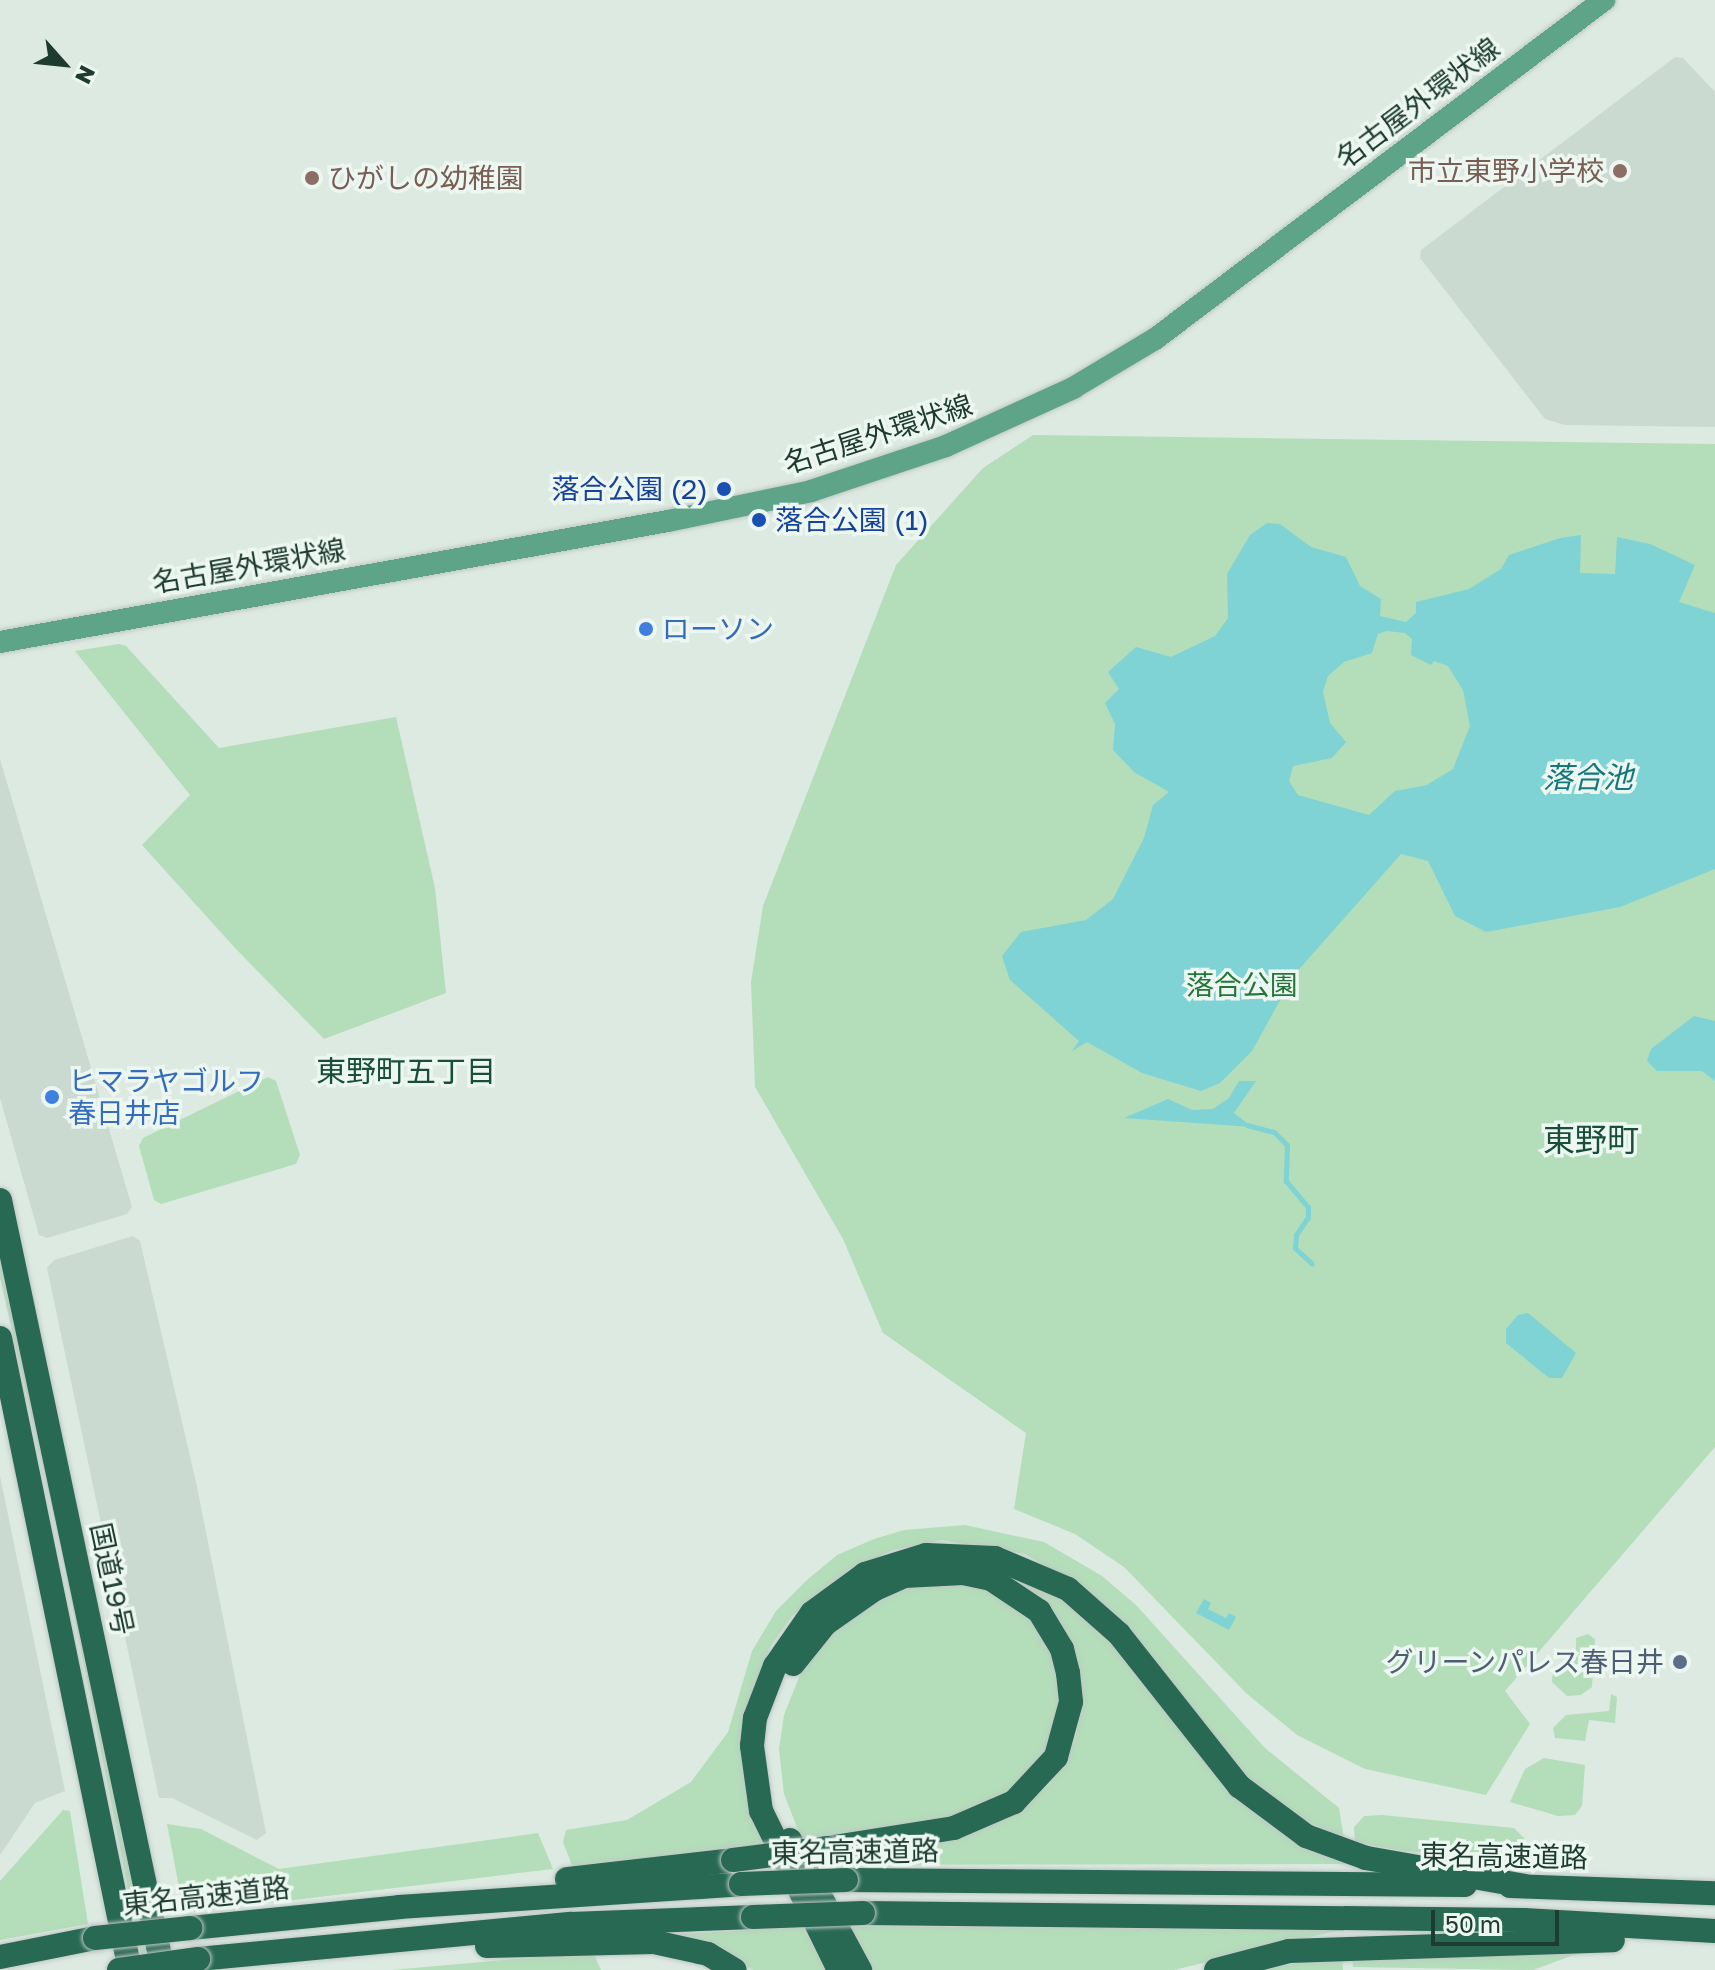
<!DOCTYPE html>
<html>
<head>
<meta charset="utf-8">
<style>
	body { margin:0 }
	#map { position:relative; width:1715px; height:1970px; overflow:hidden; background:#ddeae2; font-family:"Golos Text","Noto Sans JP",sans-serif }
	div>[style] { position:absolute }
	.built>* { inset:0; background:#cbdad1 }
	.green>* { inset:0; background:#b3deb9 }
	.water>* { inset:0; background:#7fd3d5 }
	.stream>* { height:5px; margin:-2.5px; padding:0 2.5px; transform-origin:2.5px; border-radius:2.5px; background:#7fd3d5 }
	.roads { filter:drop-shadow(0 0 2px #c0c8c5) drop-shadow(0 0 2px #c0c8c5) }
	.major>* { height:22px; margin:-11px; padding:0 11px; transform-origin:11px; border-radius:11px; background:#5da488 }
	.highway>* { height:24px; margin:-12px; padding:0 12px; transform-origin:12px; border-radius:12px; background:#276953 }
	.bridges { filter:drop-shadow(0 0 2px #c0c8c5) drop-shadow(0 0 2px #c0c8c5) }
	.highway-bridge>* { height:24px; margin:-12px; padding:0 12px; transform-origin:12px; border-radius:12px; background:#276953 }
	.dots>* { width:22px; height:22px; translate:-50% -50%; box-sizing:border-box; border:4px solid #edf7f1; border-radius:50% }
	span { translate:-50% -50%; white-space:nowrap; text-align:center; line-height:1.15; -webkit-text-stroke:7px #edf7f1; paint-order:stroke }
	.street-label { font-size:28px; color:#1d3b2f }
	.education-label { font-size:28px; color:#785e54 }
	.right { translate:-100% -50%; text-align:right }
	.left { translate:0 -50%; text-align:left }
	.transit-label { font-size:28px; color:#164399 }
	.shop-label { font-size:28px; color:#366cbe }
	.park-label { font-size:28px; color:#257539 }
	.service-label { font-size:28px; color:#4e5e75 }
	.water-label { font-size:30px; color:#13777b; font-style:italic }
	.neighbourhood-label { font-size:30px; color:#184e3a }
	.quarter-label { font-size:32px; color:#184e3a }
	.north { position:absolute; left:24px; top:24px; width:80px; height:80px; -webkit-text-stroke:6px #edf7f1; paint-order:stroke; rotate:117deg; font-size:22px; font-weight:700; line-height:32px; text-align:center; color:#1d3b2f }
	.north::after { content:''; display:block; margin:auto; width:28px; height:36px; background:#1d3b2f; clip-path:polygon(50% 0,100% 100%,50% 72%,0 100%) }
	.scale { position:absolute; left:1431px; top:1910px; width:128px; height:36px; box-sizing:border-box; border:4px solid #1d3b2f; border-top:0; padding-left:10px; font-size:24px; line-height:28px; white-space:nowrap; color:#1d3b2f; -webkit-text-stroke:6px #edf7f1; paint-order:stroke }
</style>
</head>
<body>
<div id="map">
	<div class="built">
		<i style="clip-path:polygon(1675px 57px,1683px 58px,1715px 92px,1715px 427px,1565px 425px,1545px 419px,1420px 258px,1421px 250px)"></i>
		<i style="clip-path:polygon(0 759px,132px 1207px,127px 1214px,47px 1238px,39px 1235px,0 1098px)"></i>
		<i style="clip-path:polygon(133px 1236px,140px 1241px,196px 1482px,266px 1833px,257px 1840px,172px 1798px,159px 1798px,47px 1268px,54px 1260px)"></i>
		<i style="clip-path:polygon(0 1476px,65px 1791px,35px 1803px,0 1855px)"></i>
	</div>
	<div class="green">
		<i style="clip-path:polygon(1033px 435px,1715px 444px,1715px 1447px,1505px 1691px,1530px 1724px,1486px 1795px,1365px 1769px,1297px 1735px,1246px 1693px,1124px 1567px,1075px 1534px,1014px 1509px,1026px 1433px,883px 1333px,843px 1239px,755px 1087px,751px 982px,763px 906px,896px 565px,983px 468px)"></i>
		<i style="clip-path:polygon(119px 644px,126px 646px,219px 748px,396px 717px,435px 888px,446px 993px,324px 1039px,235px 948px,142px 845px,190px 795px,75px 651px)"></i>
		<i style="clip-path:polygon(268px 1077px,276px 1081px,300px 1155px,296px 1164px,161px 1204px,154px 1200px,139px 1146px,143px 1138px)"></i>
		<i style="clip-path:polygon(0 1249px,64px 1537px,150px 1970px,144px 1970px,59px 1538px,0 1277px)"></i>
		<i style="clip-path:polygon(965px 1525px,1044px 1542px,1102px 1576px,1136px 1605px,1265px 1748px,1339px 1808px,1344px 1839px,1283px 1809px,1252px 1783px,1127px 1625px,1090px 1592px,1025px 1554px,942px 1540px,893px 1550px,848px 1570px,792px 1616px,770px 1647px,742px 1733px,746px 1798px,764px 1845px,573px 1868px,563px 1842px,566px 1830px,627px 1820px,691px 1782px,728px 1732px,752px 1651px,776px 1611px,807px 1580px,837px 1555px,874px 1539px,904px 1530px)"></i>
		<i style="clip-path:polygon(1005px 1574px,1044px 1584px,1094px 1621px,1204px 1760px,1357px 1864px,782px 1865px,1011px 1815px,1049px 1785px,1075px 1740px,1083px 1701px,1060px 1621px)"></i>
		<i style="clip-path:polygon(943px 1581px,994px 1590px,1031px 1618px,1050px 1641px,1064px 1694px,1054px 1740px,1026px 1782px,963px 1815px,802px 1840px,784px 1794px,779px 1749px,784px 1715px,807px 1657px,826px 1635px,889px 1591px)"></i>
		<i style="clip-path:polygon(1588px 1634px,1595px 1639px,1592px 1687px,1581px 1695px,1567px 1696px,1552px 1682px,1553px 1669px,1576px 1653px,1576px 1638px)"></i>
		<i style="clip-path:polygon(1611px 1694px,1617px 1697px,1615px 1723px,1589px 1720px,1585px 1741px,1555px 1738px,1553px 1728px,1566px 1715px,1609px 1711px)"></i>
		<i style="clip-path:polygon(1544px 1758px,1585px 1765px,1582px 1806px,1575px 1815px,1558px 1816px,1510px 1802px,1525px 1769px)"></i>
		<i style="clip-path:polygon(63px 1810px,70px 1811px,88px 1924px,0 1940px,0 1881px)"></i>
		<i style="clip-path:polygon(1382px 1815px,1514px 1828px,1526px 1840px,1528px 1858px,1403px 1851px,1355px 1842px,1354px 1827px,1364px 1816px)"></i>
		<i style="clip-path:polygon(167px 1824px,201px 1829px,279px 1869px,538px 1833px,553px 1869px,184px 1913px)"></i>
		<i style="clip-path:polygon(848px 1926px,1340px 1930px,1174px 1970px,869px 1970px)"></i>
		<i style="clip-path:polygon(803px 1927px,826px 1970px,753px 1970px,709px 1944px,664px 1935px)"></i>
		<i style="clip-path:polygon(1590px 1949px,1533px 1970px,1353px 1967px,1352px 1954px)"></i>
		<i style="clip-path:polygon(593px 1952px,601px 1970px,391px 1970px)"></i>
		<i style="clip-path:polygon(1342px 1955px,1343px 1970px,1236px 1970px,1284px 1959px,1287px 1965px)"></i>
	</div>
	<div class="water">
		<i style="clip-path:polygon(evenodd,1267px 523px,1280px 524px,1311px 547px,1346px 557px,1360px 586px,1381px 599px,1380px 616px,1406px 622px,1416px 613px,1416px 602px,1469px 589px,1501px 569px,1509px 555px,1560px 538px,1581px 535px,1580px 573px,1615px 574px,1617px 537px,1650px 544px,1695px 565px,1679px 602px,1715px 613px,1715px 869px,1620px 907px,1486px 932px,1455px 916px,1428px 861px,1401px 854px,1294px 975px,1252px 1051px,1220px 1083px,1201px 1091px,1142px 1073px,1087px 1042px,1072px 1051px,1079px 1041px,1010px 980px,1002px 956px,1021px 932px,1086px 920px,1113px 899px,1144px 838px,1153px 805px,1169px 792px,1134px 772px,1113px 750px,1115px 724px,1105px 703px,1119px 689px,1108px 672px,1136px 647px,1171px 657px,1215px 636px,1228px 618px,1227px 574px,1250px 535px,1267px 523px,1387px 631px,1405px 633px,1412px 639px,1411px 655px,1431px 665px,1434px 661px,1448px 666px,1463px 690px,1470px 726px,1453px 769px,1427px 785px,1395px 791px,1369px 815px,1298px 795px,1289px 781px,1293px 766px,1332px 758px,1346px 742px,1330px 723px,1323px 692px,1328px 676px,1344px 662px,1372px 653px,1378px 634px,1387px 631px)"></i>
		<i style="clip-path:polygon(1694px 1016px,1715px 1021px,1715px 1081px,1702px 1071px,1657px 1071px,1647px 1061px,1651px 1049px)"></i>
		<i style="clip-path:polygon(1239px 1081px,1256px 1081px,1234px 1113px,1252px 1127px,1124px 1118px,1168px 1099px,1192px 1110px,1213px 1109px,1229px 1098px)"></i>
		<i style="clip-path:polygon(1528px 1313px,1576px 1353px,1562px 1378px,1549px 1378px,1506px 1343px,1506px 1329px,1518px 1315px)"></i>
		<i style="clip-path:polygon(1204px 1599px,1211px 1603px,1208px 1609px,1226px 1618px,1229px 1613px,1236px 1617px,1229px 1630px,1196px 1613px)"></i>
	</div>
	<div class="stream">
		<i style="left:1247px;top:1125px;width:28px;rotate:15deg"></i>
		<i style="left:1274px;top:1132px;width:18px;rotate:45deg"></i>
		<i style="left:1287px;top:1145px;width:36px;rotate:92deg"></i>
		<i style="left:1286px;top:1181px;width:34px;rotate:50deg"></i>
		<i style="left:1308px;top:1207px;width:10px;rotate:90deg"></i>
		<i style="left:1308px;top:1217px;width:22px;rotate:124deg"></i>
		<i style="left:1296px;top:1235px;width:13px;rotate:94deg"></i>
		<i style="left:1295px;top:1248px;width:23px;rotate:43deg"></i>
	</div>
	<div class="roads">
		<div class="major">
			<i style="left:0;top:642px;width:679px;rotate:-10.27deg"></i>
			<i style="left:668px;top:521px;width:146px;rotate:-11.8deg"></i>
			<i style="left:811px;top:491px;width:142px;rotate:-18.4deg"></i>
			<i style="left:946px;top:446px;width:140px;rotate:-24.5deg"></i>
			<i style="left:1073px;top:388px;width:96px;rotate:-30.9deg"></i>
			<i style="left:1155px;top:339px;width:563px;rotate:-37.05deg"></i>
		</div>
		<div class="highway">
			<i style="left:0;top:1200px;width:787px;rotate:78.05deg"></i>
			<i style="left:0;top:1338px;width:645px;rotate:78.38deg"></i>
			<i style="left:793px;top:1664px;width:51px;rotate:-51.3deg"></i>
			<i style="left:825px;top:1624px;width:61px;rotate:-35deg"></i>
			<i style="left:875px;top:1589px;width:32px;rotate:-24deg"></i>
			<i style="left:904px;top:1576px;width:59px;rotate:-2.9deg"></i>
			<i style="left:963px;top:1573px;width:29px;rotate:12deg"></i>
			<i style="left:991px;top:1579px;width:58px;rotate:33.7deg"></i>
			<i style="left:1039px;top:1611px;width:44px;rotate:58.8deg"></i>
			<i style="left:1062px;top:1649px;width:25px;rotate:76deg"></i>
			<i style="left:1068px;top:1673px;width:29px;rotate:84deg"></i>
			<i style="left:1071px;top:1702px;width:57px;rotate:105.3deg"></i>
			<i style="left:1056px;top:1757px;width:62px;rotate:133deg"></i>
			<i style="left:1014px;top:1802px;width:65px;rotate:156.6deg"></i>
			<i style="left:954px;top:1828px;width:128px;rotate:171deg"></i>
			<i style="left:790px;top:1840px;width:148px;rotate:61.7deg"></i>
			<i style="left:567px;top:1879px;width:167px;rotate:-6.5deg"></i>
			<i style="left:846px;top:1880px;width:619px;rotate:0.46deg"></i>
			<i style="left:1510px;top:1886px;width:205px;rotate:2deg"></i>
			<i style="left:863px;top:1913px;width:661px;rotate:0.61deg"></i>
			<i style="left:1524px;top:1920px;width:191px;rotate:3.3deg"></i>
			<i style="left:190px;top:1928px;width:210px;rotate:-5.7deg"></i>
			<i style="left:399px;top:1907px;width:343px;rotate:-3.8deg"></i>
			<i style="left:487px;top:1946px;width:167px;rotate:-1.4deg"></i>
			<i style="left:654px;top:1942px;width:55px;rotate:12.5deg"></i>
			<i style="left:708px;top:1954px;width:31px;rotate:31deg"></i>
			<i style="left:0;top:1957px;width:97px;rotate:-11.3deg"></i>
			<i style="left:198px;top:1959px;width:375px;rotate:-5.4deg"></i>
			<i style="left:571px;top:1924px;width:182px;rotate:-2.2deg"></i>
			<i style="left:839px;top:1970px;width:177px;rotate:-116.1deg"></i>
			<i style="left:761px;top:1811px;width:66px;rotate:-97.9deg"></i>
			<i style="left:752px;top:1746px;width:28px;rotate:-84deg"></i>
			<i style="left:755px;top:1718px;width:56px;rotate:-69deg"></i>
			<i style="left:775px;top:1666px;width:65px;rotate:-55.1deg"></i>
			<i style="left:812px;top:1613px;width:66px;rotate:-36.3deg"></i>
			<i style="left:865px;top:1574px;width:64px;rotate:-17.3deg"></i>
			<i style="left:926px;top:1555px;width:69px;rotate:2.5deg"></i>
			<i style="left:995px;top:1558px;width:79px;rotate:23deg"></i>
			<i style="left:1068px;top:1589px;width:68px;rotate:41.4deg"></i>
			<i style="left:1119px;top:1634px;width:194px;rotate:51.7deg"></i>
			<i style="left:1239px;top:1786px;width:84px;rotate:36.7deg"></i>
			<i style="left:1306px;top:1836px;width:64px;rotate:20.1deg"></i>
			<i style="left:1366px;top:1858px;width:160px;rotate:10deg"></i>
			<i style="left:1216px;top:1970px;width:75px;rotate:-14.6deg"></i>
			<i style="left:1289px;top:1951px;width:324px;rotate:-1.9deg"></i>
		</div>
	</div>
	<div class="bridges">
		<div class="highway-bridge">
			<i style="left:733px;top:1860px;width:96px;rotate:-7.2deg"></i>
			<i style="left:741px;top:1884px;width:105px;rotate:-2.2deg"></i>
			<i style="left:753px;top:1917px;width:110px;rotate:-2.1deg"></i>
			<i style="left:95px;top:1938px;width:96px;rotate:-6deg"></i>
			<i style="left:119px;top:1970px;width:80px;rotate:-7.9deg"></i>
		</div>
	</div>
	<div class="dots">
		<i style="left:1620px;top:171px;background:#8d6e63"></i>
		<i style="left:312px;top:178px;background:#8d6e63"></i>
		<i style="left:724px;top:489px;background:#1a4fb4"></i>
		<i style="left:759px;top:520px;background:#1a4fb4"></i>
		<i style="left:646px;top:629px;background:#3f7fe0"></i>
		<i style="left:52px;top:1097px;background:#3f7fe0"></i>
		<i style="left:1680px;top:1662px;background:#5c6f8a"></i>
	</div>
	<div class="street-label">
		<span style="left:1418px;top:103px;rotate:-37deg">名古屋外環状線</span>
		<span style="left:878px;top:434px;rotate:-18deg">名古屋外環状線</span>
		<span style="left:249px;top:566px;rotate:-10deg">名古屋外環状線</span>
		<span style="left:112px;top:1579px;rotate:78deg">国道19号</span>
		<span style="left:855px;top:1852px;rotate:-1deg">東名高速道路</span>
		<span style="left:1504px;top:1856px;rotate:1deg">東名高速道路</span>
		<span style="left:206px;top:1896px;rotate:-6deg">東名高速道路</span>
	</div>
	<div class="education-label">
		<span class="right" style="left:1604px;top:171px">市立東野小学校</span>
		<span class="left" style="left:328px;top:178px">ひがしの幼稚園</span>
	</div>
	<div class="transit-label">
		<span class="right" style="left:708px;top:489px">落合公園 (2)</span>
		<span class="left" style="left:775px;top:520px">落合公園 (1)</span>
	</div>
	<div class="shop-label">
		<span class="left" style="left:662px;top:629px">ローソン</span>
		<span class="left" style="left:68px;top:1097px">ヒマラヤゴルフ<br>春日井店</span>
	</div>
	<div class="park-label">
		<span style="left:1242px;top:985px">落合公園</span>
	</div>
	<div class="service-label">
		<span class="right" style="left:1664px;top:1662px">グリーンパレス春日井</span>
	</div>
	<div class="water-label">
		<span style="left:1588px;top:777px">落合池</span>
	</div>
	<div class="neighbourhood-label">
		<span style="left:406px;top:1071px">東野町五丁目</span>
	</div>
	<div class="quarter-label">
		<span style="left:1591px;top:1139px">東野町</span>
	</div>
	<div class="north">N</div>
	<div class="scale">50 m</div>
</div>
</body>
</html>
